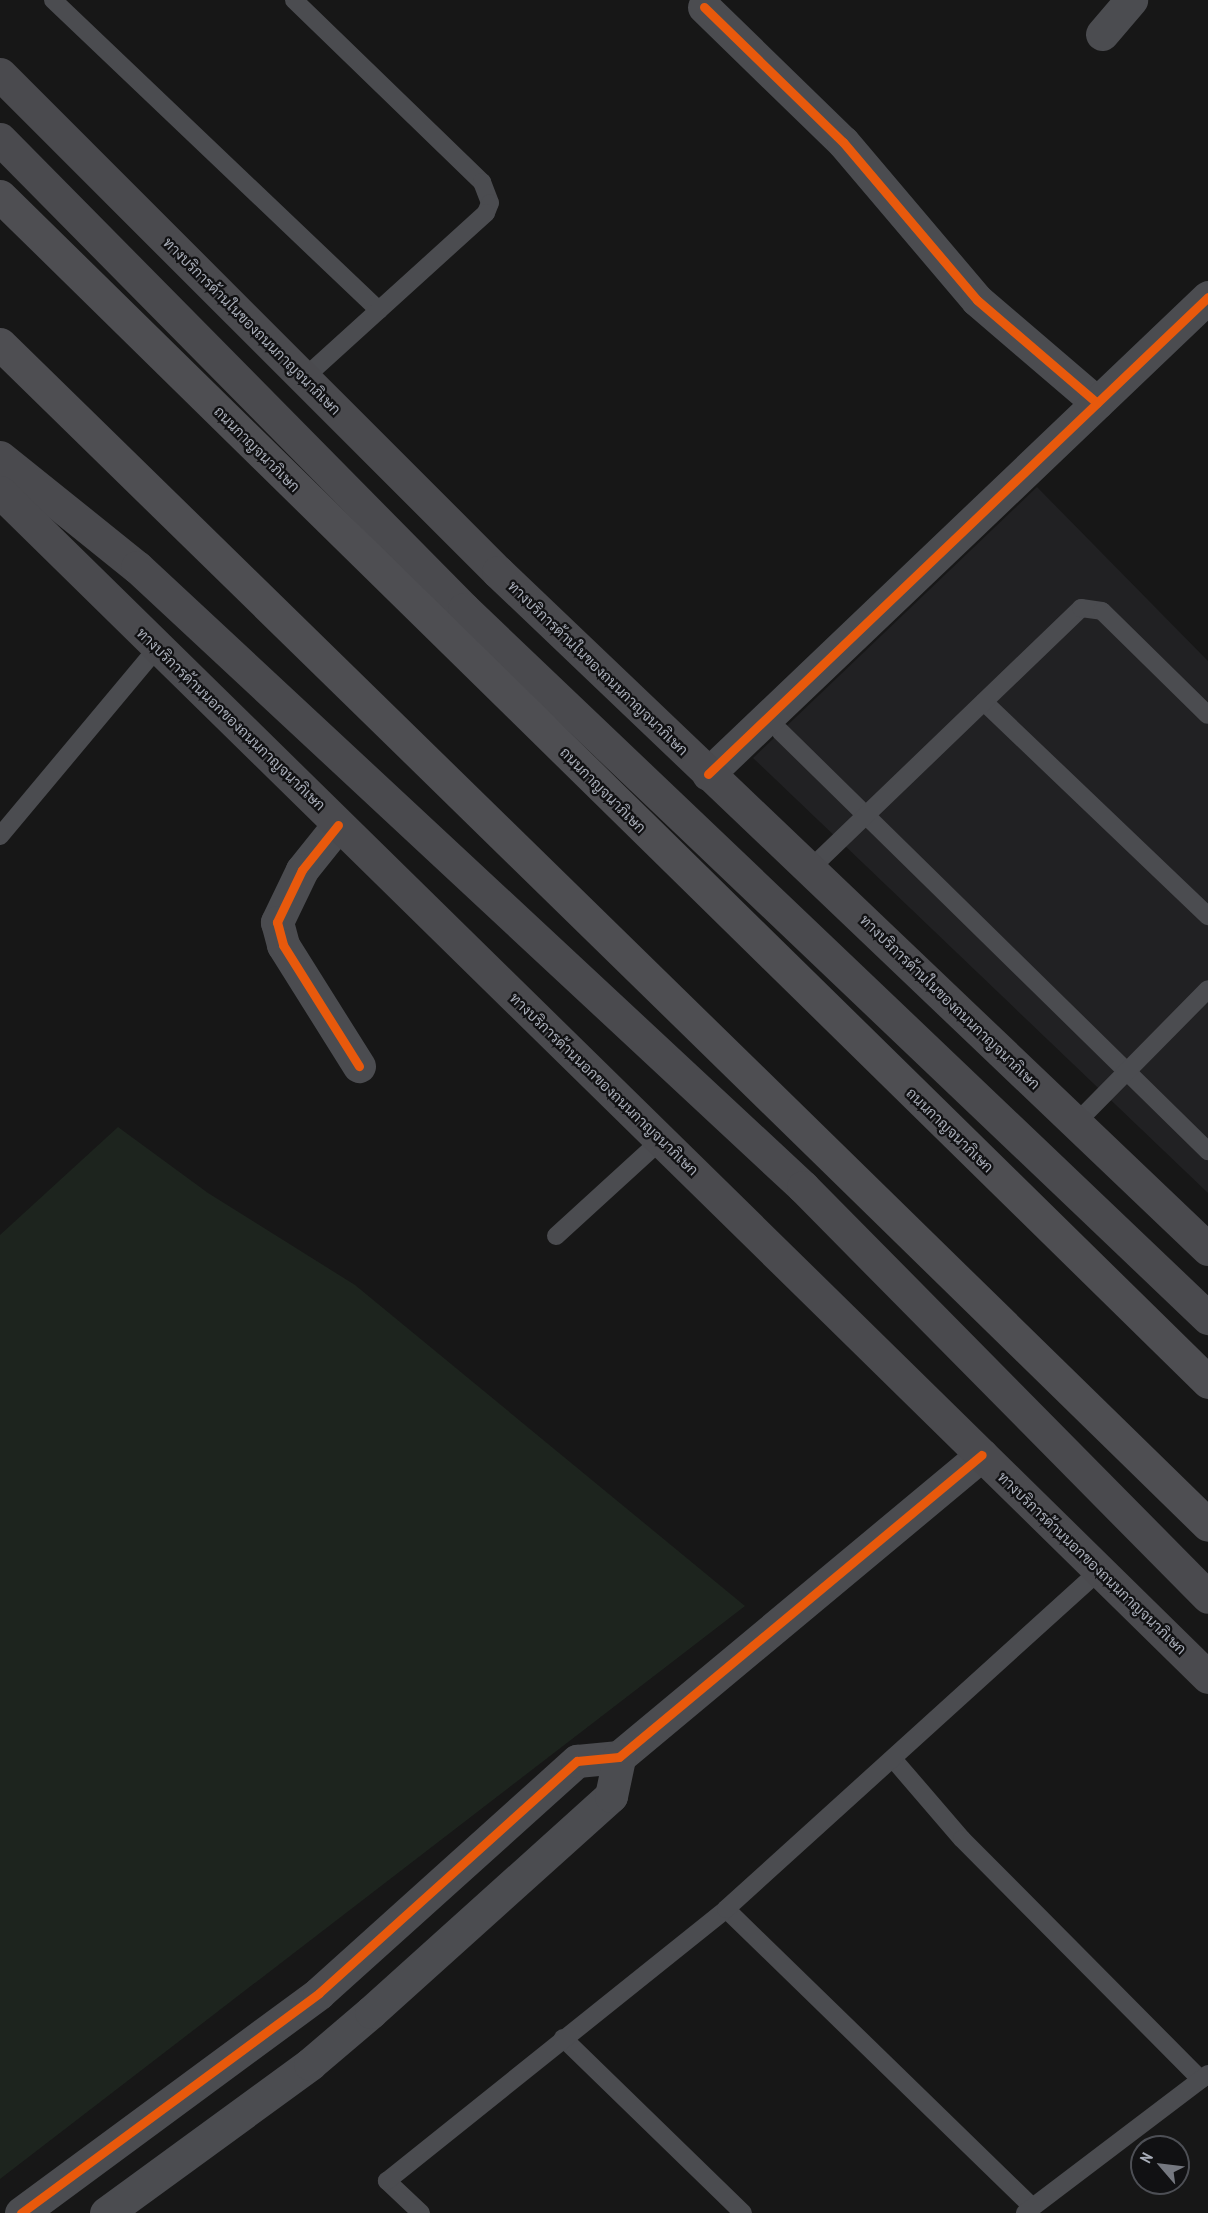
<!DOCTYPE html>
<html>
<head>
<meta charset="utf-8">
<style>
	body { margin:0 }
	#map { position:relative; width:1208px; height:2213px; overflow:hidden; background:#171717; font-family:"PT Sans Narrow",Sarabun,sans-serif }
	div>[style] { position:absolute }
	.built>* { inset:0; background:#212123 }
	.green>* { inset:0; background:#1d241e }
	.service>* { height:18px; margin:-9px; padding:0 9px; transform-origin:9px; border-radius:9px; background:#4b4c50 }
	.minor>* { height:33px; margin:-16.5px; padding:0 16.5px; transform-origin:16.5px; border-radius:16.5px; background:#4b4c50 }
	.secondary>* { height:33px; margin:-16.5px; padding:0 16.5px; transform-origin:16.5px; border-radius:16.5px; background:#4a4a4e }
	.trunk>* { height:33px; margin:-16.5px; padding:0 16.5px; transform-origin:16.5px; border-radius:16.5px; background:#4e4e52 }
	.cycleway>* { height:9px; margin:-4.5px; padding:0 4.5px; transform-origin:4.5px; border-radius:4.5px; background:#e8590c }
	span { translate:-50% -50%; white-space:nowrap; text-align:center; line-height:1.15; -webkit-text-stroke:4.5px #111113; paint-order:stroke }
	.street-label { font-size:15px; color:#a8adb8 }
	.north { position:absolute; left:1130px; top:2135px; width:60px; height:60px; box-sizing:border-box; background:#111113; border:2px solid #4d4f55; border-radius:50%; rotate:298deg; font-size:16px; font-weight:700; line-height:24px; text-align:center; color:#a8adb8 }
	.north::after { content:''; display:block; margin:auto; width:21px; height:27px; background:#757880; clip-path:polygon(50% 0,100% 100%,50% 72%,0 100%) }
</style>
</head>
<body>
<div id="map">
	<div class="built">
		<i style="clip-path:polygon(1037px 487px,1208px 661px,1208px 1193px,753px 758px)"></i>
	</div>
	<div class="green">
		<i style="clip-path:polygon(118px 1127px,208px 1193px,355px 1285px,745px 1606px,0 2179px,0 1235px)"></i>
	</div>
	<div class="service">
		<i style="left:53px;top:0;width:450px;rotate:43.6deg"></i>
		<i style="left:294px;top:0;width:262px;rotate:44.1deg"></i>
		<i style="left:482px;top:182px;width:22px;rotate:69deg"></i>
		<i style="left:490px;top:203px;width:11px;rotate:112deg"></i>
		<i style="left:486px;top:213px;width:246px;rotate:137.8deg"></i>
		<i style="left:984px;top:702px;width:310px;rotate:43.7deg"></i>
		<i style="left:780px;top:731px;width:600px;rotate:44.46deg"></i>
		<i style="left:0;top:836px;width:245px;rotate:-50.1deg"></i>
		<i style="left:811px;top:868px;width:375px;rotate:-43.9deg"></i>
		<i style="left:1081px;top:608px;width:21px;rotate:8deg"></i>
		<i style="left:1102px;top:611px;width:148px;rotate:44.5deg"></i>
		<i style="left:1076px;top:1123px;width:188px;rotate:-45.4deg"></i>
		<i style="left:556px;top:1236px;width:142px;rotate:-42.4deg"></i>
		<i style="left:894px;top:1760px;width:104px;rotate:49.3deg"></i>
		<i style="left:962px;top:1839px;width:339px;rotate:45.2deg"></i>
		<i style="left:726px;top:1909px;width:427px;rotate:44.2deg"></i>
		<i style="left:563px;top:2038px;width:251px;rotate:44.2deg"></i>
		<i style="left:421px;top:2213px;width:47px;rotate:-136.7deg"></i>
		<i style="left:387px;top:2181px;width:435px;rotate:-38.7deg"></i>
		<i style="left:726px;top:1909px;width:503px;rotate:-42.18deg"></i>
		<i style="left:1025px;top:2213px;width:230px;rotate:-37.2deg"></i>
	</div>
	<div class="minor">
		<i style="left:704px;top:7px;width:194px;rotate:44.2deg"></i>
		<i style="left:843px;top:142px;width:207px;rotate:49.7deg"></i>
		<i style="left:977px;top:300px;width:158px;rotate:40.6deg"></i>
		<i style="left:1102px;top:34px;width:45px;rotate:-49.5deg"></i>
		<i style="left:708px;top:774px;width:691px;rotate:-43.65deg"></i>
		<i style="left:338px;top:825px;width:58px;rotate:128.7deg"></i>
		<i style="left:302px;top:870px;width:58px;rotate:115.7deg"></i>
		<i style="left:277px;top:922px;width:24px;rotate:75deg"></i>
		<i style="left:283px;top:945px;width:143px;rotate:57.9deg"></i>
		<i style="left:21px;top:2213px;width:370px;rotate:-36.4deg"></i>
		<i style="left:319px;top:1993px;width:347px;rotate:-42deg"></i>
		<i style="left:577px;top:1761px;width:42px;rotate:-5.4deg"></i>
		<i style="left:619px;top:1757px;width:472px;rotate:-39.8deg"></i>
		<i style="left:106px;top:2213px;width:253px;rotate:-36.1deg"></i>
		<i style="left:310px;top:2064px;width:80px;rotate:-40.4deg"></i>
		<i style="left:371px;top:2012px;width:323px;rotate:-42deg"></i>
		<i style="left:611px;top:1796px;width:40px;rotate:-78deg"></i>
	</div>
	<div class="secondary">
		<i style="left:0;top:74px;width:704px;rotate:45deg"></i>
		<i style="left:498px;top:572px;width:981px;rotate:43.64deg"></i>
		<i style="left:0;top:139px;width:660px;rotate:45.37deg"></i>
		<i style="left:464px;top:609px;width:1028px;rotate:43.62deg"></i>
		<i style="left:0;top:457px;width:176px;rotate:38.8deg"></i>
		<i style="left:137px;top:567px;width:910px;rotate:42.95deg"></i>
		<i style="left:803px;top:1187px;width:576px;rotate:45.35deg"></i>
		<i style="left:0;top:492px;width:1692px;rotate:44.45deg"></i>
	</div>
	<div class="trunk">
		<i style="left:0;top:196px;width:1693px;rotate:44.47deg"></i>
		<i style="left:0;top:344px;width:1689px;rotate:44.35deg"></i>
	</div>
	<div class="cycleway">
		<i style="left:704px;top:7px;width:194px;rotate:44.2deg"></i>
		<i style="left:843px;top:142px;width:207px;rotate:49.7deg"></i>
		<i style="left:977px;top:300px;width:158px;rotate:40.6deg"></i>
		<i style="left:708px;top:774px;width:691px;rotate:-43.65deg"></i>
		<i style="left:338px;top:825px;width:58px;rotate:128.7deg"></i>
		<i style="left:302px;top:870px;width:58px;rotate:115.7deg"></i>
		<i style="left:277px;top:922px;width:24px;rotate:75deg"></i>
		<i style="left:283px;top:945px;width:143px;rotate:57.9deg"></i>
		<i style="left:21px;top:2213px;width:370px;rotate:-36.4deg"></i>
		<i style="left:319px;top:1993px;width:347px;rotate:-42deg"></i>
		<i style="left:577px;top:1761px;width:42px;rotate:-5.4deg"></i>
		<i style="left:619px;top:1757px;width:472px;rotate:-39.8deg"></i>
	</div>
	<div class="street-label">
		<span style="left:252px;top:326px;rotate:45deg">ทางบริการด้านในของถนนกาญจนาภิเษก</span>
		<span style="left:257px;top:449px;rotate:45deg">ถนนกาญจนาภิเษก</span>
		<span style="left:598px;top:668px;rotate:44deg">ทางบริการด้านในของถนนกาญจนาภิเษก</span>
		<span style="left:231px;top:719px;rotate:44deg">ทางบริการด้านนอกของถนนกาญจนาภิเษก</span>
		<span style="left:603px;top:790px;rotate:45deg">ถนนกาญจนาภิเษก</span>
		<span style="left:950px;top:1002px;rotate:44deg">ทางบริการด้านในของถนนกาญจนาภิเษก</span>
		<span style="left:604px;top:1084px;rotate:44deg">ทางบริการด้านนอกของถนนกาญจนาภิเษก</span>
		<span style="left:950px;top:1130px;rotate:44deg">ถนนกาญจนาภิเษก</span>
		<span style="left:1092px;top:1563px;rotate:44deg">ทางบริการด้านนอกของถนนกาญจนาภิเษก</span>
	</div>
	<div class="north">N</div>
</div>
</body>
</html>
